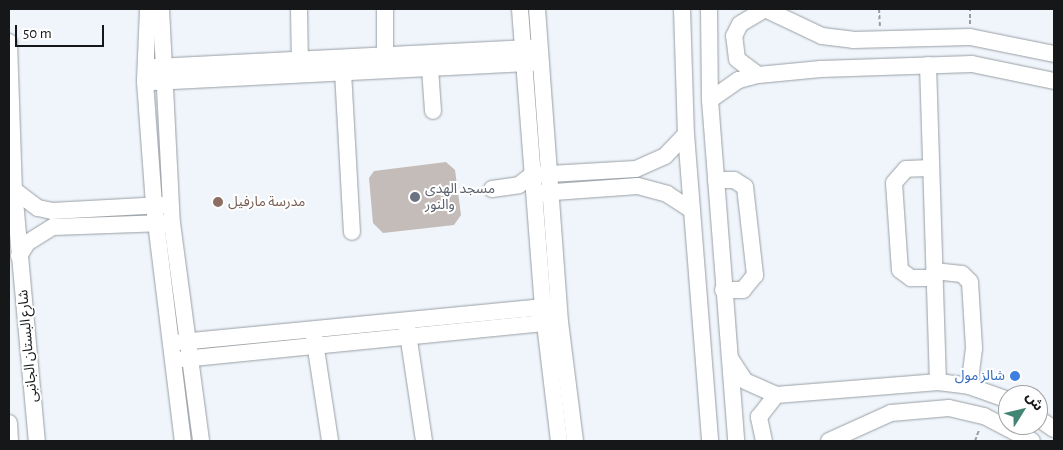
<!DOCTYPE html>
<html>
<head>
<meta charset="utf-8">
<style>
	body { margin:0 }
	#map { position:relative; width:1063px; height:450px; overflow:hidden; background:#eff5fb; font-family:"Alegreya Sans","Noto Sans Arabic",sans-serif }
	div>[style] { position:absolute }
	.building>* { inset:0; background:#c4bcb9 }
	.path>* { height:2px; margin-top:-1px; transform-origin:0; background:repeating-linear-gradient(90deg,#989ca0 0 4px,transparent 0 6.5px) }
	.roads { filter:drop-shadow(0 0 1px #999fa4) drop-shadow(0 0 1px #999fa4) }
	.minor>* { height:16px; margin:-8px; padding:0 8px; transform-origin:8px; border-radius:8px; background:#fff }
	.dots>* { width:14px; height:14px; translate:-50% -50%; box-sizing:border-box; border:2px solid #fff; border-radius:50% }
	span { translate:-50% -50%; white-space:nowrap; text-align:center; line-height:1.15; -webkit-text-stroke:4px #fff; paint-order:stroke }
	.worship-label { font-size:14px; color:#5b616d }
	.left { translate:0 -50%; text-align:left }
	.education-label { font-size:14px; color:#785e54 }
	.street-label { font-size:14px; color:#151719 }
	.shop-label { font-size:14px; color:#366cbe }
	.right { translate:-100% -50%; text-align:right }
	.frame { position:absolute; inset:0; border:10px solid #151719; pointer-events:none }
	.north { position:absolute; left:998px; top:385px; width:50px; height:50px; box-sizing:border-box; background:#fff; border:1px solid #a1a2a3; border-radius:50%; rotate:54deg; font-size:14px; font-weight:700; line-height:20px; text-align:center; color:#151719 }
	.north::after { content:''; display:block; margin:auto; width:18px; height:22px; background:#438575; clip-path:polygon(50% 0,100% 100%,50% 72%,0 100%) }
	.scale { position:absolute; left:15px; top:25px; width:89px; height:22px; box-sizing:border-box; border:2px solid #151719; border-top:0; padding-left:6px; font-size:15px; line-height:18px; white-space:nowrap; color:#151719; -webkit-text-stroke:4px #fff; paint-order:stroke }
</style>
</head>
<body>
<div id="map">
	<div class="building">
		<i style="clip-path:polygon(446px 162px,455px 170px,461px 215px,454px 225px,383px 233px,373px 223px,369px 178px,374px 171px)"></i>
	</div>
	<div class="path">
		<i style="left:879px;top:9px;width:17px;rotate:87deg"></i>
		<i style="left:970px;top:24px;width:15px;rotate:-90deg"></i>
		<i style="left:975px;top:441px;width:12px;rotate:-70deg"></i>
	</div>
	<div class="roads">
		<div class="minor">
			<i style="left:148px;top:9px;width:73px;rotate:92.4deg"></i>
			<i style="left:145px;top:82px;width:124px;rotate:85.8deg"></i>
			<i style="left:154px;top:206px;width:237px;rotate:83deg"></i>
			<i style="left:161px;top:9px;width:214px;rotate:87.1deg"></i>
			<i style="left:172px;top:223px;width:220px;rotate:82.4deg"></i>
			<i style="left:299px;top:9px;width:60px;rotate:89deg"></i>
			<i style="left:520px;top:9px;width:299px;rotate:85.6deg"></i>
			<i style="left:543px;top:307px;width:135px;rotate:83.2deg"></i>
			<i style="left:537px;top:9px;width:314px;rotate:85.8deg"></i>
			<i style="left:560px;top:322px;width:120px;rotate:82.8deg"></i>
			<i style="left:682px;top:9px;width:125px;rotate:88.2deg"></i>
			<i style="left:686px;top:134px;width:308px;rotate:85.5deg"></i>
			<i style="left:709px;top:9px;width:91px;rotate:89.4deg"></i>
			<i style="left:710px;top:100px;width:342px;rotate:85.6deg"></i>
			<i style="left:765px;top:9px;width:63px;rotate:25.3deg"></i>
			<i style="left:822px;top:36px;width:31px;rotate:7deg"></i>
			<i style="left:853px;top:40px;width:117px;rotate:-1.5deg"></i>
			<i style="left:970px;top:37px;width:86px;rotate:11.4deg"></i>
			<i style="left:9px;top:42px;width:148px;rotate:88.1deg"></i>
			<i style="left:14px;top:190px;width:252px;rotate:84.8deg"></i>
			<i style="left:928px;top:65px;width:317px;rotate:88.2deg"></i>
			<i style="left:385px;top:66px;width:57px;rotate:-90deg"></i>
			<i style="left:154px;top:67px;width:377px;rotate:-2.9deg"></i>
			<i style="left:430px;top:68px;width:43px;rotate:86deg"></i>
			<i style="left:343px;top:72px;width:160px;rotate:86.8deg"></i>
			<i style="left:758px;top:75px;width:26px;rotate:-143deg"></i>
			<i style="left:737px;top:59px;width:23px;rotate:-97deg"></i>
			<i style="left:734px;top:36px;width:13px;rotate:-63deg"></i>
			<i style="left:740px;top:24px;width:29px;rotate:-31deg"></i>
			<i style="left:153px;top:82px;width:380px;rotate:-2.9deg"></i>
			<i style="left:710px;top:100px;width:35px;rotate:-35deg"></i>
			<i style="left:739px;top:80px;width:20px;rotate:-15deg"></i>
			<i style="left:758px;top:75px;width:63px;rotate:-5.4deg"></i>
			<i style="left:821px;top:69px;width:151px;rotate:-1.9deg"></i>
			<i style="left:972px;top:64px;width:84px;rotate:11.7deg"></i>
			<i style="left:931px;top:168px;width:25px;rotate:178deg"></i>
			<i style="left:906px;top:169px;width:18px;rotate:131deg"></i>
			<i style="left:894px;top:183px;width:87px;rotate:86.1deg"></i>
			<i style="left:900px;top:270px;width:14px;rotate:36deg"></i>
			<i style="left:911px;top:278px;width:23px"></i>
			<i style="left:716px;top:180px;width:18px"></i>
			<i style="left:734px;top:180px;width:13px;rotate:32deg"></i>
			<i style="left:745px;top:187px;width:89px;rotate:83.5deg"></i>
			<i style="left:755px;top:275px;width:19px;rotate:129deg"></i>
			<i style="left:743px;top:290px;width:20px;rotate:180deg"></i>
			<i style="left:492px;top:189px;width:27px;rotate:-8deg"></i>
			<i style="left:519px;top:185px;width:16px;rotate:-38deg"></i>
			<i style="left:532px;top:175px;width:104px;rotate:-3.3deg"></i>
			<i style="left:636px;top:169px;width:32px;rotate:-24deg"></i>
			<i style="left:665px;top:156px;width:30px;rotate:-46deg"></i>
			<i style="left:14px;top:190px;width:30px;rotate:37deg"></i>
			<i style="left:38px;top:208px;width:14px;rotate:12deg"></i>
			<i style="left:52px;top:211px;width:111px;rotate:-3.1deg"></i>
			<i style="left:540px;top:193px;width:98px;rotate:-4.1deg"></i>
			<i style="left:638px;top:186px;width:30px;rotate:15deg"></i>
			<i style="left:667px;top:194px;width:30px;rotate:33deg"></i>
			<i style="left:19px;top:256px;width:15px;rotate:-58deg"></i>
			<i style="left:27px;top:243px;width:31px;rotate:-32deg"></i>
			<i style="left:53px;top:227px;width:112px;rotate:-2deg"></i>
			<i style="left:934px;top:271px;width:28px;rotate:6deg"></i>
			<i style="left:962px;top:274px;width:11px;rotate:45deg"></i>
			<i style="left:970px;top:282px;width:66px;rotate:86.5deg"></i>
			<i style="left:974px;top:348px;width:38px;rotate:97deg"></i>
			<i style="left:407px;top:327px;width:115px;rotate:81.5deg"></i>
			<i style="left:314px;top:336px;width:106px;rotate:81.3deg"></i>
			<i style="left:181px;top:342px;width:375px;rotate:-5.5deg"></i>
			<i style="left:730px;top:358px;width:27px;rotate:57deg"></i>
			<i style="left:745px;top:381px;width:34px;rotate:24deg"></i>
			<i style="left:776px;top:395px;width:163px;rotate:-4.6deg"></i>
			<i style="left:938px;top:382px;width:31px;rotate:7deg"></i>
			<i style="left:969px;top:386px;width:41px;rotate:19.7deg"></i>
			<i style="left:183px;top:359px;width:373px;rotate:-5.7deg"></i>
			<i style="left:1038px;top:418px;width:19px;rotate:35deg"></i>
			<i style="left:9px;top:423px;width:18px;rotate:87deg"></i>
			<i style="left:764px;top:441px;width:25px;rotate:-102deg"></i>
			<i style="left:759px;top:417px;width:28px;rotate:-52deg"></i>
			<i style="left:829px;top:441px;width:68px;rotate:-24.3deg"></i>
			<i style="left:891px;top:413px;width:58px;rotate:-4.9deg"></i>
			<i style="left:949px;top:408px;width:36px;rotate:13deg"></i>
			<i style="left:984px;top:416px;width:54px;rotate:27.5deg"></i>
		</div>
	</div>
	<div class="dots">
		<i style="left:415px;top:197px;background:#6b7280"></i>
		<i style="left:218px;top:202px;background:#8d6e63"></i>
		<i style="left:1015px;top:376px;background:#3f7fe0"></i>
	</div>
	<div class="worship-label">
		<span class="left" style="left:425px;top:197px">مسجد الهدى<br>والنور</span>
	</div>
	<div class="education-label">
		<span class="left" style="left:228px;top:202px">مدرسة مارفيل</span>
	</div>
	<div class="street-label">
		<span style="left:28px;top:346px;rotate:-95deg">شارع البستان الجانبى</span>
	</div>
	<div class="shop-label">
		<span class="right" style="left:1005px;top:376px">شالز مول</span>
	</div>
	<div class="frame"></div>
	<div class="north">ش</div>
	<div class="scale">50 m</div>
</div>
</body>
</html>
